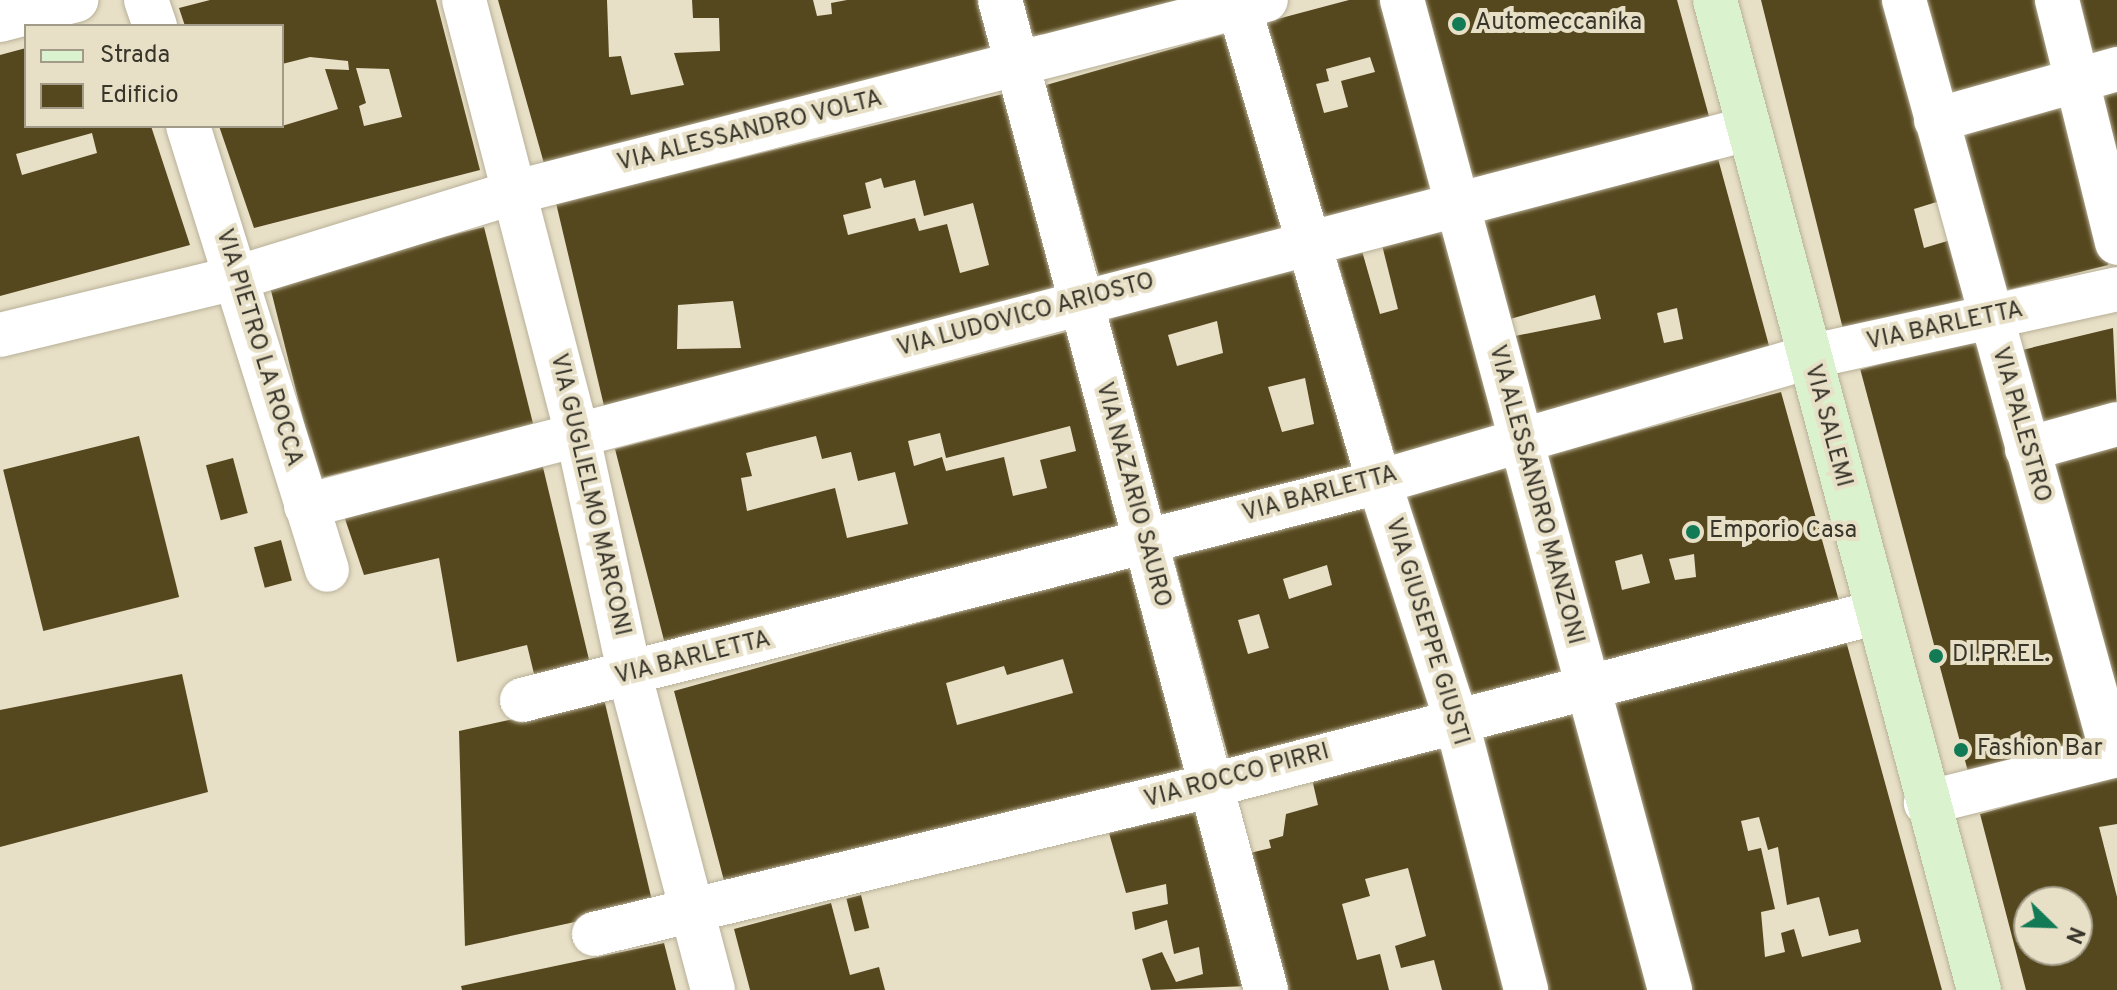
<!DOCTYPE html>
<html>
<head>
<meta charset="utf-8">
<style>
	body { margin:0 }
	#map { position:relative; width:2117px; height:990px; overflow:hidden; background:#e7dfc6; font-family:Overpass,sans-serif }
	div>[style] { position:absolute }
	.building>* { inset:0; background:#56481e; transform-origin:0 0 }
	.roads { filter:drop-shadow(0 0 2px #b8b098) drop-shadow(0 0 2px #b8b098) }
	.street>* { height:44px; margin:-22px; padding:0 22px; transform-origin:22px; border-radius:22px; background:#fff }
	.secondary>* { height:44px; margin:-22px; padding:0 22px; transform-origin:22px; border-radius:22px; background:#daf2ce }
	.dots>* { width:22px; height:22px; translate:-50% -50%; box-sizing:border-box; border:4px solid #e7dfc6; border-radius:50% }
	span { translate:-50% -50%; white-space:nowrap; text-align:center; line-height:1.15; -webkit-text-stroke:8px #e7dfc6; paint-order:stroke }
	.poi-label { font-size:24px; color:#38352b }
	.left { translate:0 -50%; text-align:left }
	.street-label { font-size:24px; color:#38352b }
	.legend { position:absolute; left:24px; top:24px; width:260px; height:104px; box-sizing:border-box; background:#e7dfc6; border:2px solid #a19b88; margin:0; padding:10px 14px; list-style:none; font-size:24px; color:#38352b }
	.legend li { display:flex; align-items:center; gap:16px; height:40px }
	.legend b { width:40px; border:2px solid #a19b88 }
	.north { position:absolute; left:2013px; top:886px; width:80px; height:80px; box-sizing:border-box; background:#e7dfc6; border:2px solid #a19b88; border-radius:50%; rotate:113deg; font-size:22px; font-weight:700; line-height:32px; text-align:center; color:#38352b }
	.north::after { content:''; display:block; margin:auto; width:28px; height:36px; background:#127b56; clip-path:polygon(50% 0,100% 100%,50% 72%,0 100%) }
</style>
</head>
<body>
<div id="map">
	<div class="building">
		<i style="clip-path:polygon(evenodd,210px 0,436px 0,480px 170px,254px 228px,219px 126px,282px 126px,338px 109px,325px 69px,349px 70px,348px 61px,310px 57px,282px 64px,282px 26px,185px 26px,179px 8px,210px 0,356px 68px,389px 69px,402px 117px,364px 126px,359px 106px,366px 103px,356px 68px)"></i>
		<i style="clip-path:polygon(498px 0,607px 0,609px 57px,621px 56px,631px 95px,684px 85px,674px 53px,720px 51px,719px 18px,693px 18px,692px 0,813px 0,817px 16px,832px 14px,831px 3px,847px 0,979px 0,993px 54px,545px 167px)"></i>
		<i style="clip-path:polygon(1019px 0,1189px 0,1031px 43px)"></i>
		<i style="clip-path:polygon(evenodd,1349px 0,1384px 0,1437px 192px,1324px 221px,1266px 22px,1349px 0,1370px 57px,1375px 72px,1341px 81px,1348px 107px,1324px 113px,1316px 84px,1329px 81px,1326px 69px,1370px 57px)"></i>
		<i style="clip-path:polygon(1425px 0,1677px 0,1710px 120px,1473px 181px)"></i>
		<i style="clip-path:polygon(1761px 0,1886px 0,1943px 200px,1914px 209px,1924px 248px,1954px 239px,1970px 300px,1844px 333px)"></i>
		<i style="clip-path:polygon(1920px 0,2044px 0,2060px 69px,1947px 96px)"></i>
		<i style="clip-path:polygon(2077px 0,2117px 0,2117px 54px,2091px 60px)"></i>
		<i style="left:1231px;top:32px;width:208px;height:194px;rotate:74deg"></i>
		<i style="clip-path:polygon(evenodd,26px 48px,26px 126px,151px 126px,190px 245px,0 296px,0 55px,26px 48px,92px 133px,97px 153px,22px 175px,16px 154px,92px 133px)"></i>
		<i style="clip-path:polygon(2117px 87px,2117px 158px,2100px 91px)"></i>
		<i style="clip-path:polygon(evenodd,1003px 94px,1056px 291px,605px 410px,556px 203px,1003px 94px,881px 178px,884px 188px,915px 180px,924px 216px,973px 203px,989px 265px,960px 273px,947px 224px,919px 231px,915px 218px,848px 235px,843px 215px,871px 208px,865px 183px,881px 178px,1003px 94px,733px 301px,741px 348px,677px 349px,678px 305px,733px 301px)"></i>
		<i style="left:2067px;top:99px;width:171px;height:114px;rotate:76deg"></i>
		<i style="clip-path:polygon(evenodd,1717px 155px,1771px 353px,1537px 417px,1515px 336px,1601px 319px,1595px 295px,1510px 319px,1483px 218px,1717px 155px,1677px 308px,1683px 339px,1664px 343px,1657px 313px,1677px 308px)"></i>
		<i style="left:484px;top:227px;width:204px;height:222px;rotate:76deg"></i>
		<i style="clip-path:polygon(1446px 229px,1498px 428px,1395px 456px,1336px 257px,1362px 251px,1380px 314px,1398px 309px,1382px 245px)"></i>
		<i style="clip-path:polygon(evenodd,1301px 266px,1358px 467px,1161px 518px,1106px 319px,1301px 266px,1217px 321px,1223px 353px,1177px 366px,1168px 335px,1217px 321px,1301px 266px,1305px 378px,1314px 424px,1282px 432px,1268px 387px,1305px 378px)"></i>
		<i style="clip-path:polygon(2113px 328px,2117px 414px,2038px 434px,2018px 351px)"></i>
		<i style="clip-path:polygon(evenodd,1070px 331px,1123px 528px,668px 656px,615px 449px,1070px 331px,1070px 426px,1076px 451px,1040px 460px,1047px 488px,1013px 496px,1004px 457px,946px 471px,942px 457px,914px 466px,908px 441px,940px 433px,946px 458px,1070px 426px,1070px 331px,816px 436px,822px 459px,851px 452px,858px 481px,895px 472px,908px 524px,847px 538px,835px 488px,747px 511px,741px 478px,752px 476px,746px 453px,816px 436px)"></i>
		<i style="left:1982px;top:337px;width:420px;height:126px;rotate:75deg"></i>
		<i style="clip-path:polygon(evenodd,1781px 392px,1839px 601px,1605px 664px,1545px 456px,1781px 392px,1642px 554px,1650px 583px,1622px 590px,1615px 561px,1642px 554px,1781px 392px,1694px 554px,1696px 577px,1675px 580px,1669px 559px,1694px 554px)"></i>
		<i style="left:139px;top:436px;width:166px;height:140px;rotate:76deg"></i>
		<i style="clip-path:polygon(2117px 437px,2117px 707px,2046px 457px)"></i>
		<i style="left:233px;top:458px;width:57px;height:28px;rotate:75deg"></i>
		<i style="clip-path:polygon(541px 459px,591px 668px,536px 682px,527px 645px,457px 662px,439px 558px,364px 575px,343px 513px)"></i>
		<i style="left:1508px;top:465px;width:220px;height:106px;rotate:74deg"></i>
		<i style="clip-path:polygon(evenodd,1366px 502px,1432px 711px,1230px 763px,1173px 557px,1366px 502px,1327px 565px,1332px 585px,1289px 599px,1283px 579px,1327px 565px,1366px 502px,1259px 614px,1269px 648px,1248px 654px,1238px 620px,1259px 614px)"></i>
		<i style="left:281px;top:540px;width:42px;height:28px;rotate:75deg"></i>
		<i style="clip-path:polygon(evenodd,1130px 564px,1187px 774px,727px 892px,674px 691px,1130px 564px,1063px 659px,1073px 693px,957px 725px,946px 683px,1004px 666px,1007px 675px,1063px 659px)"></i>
		<i style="clip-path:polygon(evenodd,1846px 641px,1942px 990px,1689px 990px,1613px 697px,1846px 641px,1759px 817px,1768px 850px,1778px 847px,1787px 905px,1819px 897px,1829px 936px,1858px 929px,1861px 942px,1802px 957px,1794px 929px,1781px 933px,1785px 952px,1765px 957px,1761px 912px,1775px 909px,1761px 848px,1748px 851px,1741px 821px,1759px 817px)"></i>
		<i style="clip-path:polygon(182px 674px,208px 792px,0 847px,0 710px)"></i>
		<i style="clip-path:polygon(604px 699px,653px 905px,465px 946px,459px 731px)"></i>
		<i style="left:1574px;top:709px;width:291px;height:100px;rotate:75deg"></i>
		<i style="clip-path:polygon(1441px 744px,1513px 990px,1442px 990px,1434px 960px,1401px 968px,1395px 946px,1426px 936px,1408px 868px,1365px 879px,1370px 896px,1342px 904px,1357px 960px,1380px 954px,1389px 990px,1288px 990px,1250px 853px,1271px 848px,1269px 840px,1283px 836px,1286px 814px,1318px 805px,1312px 779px)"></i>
		<i style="clip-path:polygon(evenodd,2117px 775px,2117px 824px,2099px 827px,2117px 897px,2117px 990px,2026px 990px,1980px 814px,2117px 775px,2029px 902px,2077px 902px,2077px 950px,2029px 950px,2029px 902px)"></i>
		<i style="clip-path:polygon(1199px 808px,1248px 986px,1151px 990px,1142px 959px,1162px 952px,1176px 982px,1203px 974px,1199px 947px,1174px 954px,1167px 920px,1135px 930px,1132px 912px,1168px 904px,1166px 884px,1126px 893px,1109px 833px)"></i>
		<i style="left:861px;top:895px;width:34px;height:15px;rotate:76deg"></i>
		<i style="clip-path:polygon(831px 903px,850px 975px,879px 967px,885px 990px,750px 990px,734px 929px)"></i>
		<i style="clip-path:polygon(664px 943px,676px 990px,462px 990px,461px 986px)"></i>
	</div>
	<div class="roads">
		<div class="street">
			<i style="left:146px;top:0;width:28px;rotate:71deg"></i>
			<i style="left:464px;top:0;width:452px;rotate:75.4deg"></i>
			<i style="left:578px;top:437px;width:245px;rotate:77.7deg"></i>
			<i style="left:630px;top:676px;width:325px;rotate:75.2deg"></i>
			<i style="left:1000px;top:0;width:1025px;rotate:74.96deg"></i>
			<i style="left:1237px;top:0;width:502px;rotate:73.58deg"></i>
			<i style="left:1379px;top:482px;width:249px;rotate:72deg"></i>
			<i style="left:1456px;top:719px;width:280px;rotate:75.5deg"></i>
			<i style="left:1402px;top:0;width:1026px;rotate:74.85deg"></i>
			<i style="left:1904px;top:0;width:784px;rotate:74.55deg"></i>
			<i style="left:2113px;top:756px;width:193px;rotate:165.9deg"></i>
			<i style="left:2057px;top:0;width:250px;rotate:76.1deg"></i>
			<i style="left:0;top:20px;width:79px;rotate:-14.7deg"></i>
			<i style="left:1936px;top:120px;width:188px;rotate:-15.7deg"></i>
			<i style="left:188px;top:126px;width:465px;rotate:72.6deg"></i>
			<i style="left:0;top:335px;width:246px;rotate:-13.6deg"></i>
			<i style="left:239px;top:277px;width:290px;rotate:-17.1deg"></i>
			<i style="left:516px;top:192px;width:774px;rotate:-14.36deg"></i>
			<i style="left:2027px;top:449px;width:93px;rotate:-15.5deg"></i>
			<i style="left:306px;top:506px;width:1489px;rotate:-14.66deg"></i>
			<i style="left:522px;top:700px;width:884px;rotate:-14.27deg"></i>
			<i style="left:1379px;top:482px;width:447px;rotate:-16.2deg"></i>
			<i style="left:1808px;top:357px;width:316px;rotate:-12.4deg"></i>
			<i style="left:594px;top:934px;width:633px;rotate:-13.53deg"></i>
			<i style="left:1209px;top:786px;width:691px;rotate:-14.58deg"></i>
		</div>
		<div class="secondary">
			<i style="left:1715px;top:0;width:1025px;rotate:75.07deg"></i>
		</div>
	</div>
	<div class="dots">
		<i style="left:1459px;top:24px;background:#127b56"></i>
		<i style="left:1693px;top:532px;background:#127b56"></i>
		<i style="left:1936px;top:656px;background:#127b56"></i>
		<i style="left:1961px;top:750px;background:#127b56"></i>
	</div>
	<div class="poi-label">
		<span class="left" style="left:1475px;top:24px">Automeccanika</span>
		<span class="left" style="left:1709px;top:532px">Emporio Casa</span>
		<span class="left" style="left:1952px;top:656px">DI.PR.EL.</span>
		<span class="left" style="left:1977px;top:750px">Fashion Bar</span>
	</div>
	<div class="street-label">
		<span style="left:750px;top:132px;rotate:-14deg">VIA ALESSANDRO VOLTA</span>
		<span style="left:1026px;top:316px;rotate:-15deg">VIA LUDOVICO ARIOSTO</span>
		<span style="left:1945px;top:327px;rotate:-12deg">VIA BARLETTA</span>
		<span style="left:258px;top:348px;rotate:73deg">VIA PIETRO LA ROCCA</span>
		<span style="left:2020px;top:425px;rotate:74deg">VIA PALESTRO</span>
		<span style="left:1827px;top:426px;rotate:75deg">VIA SALEMI</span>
		<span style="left:589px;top:495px;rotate:77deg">VIA GUGLIELMO MARCONI</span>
		<span style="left:1132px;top:495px;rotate:75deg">VIA NAZARIO SAURO</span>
		<span style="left:1320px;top:495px;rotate:-15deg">VIA BARLETTA</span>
		<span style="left:1535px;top:495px;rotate:75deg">VIA ALESSANDRO MANZONI</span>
		<span style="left:1426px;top:632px;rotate:73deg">VIA GIUSEPPE GIUSTI</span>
		<span style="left:693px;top:659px;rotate:-14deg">VIA BARLETTA</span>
		<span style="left:1237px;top:777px;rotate:-15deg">VIA ROCCO PIRRI</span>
	</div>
	<ul class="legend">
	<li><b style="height:10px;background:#daf2ce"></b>Strada</li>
	<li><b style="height:22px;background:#56481e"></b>Edificio</li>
	</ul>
	<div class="north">N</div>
</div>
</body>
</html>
